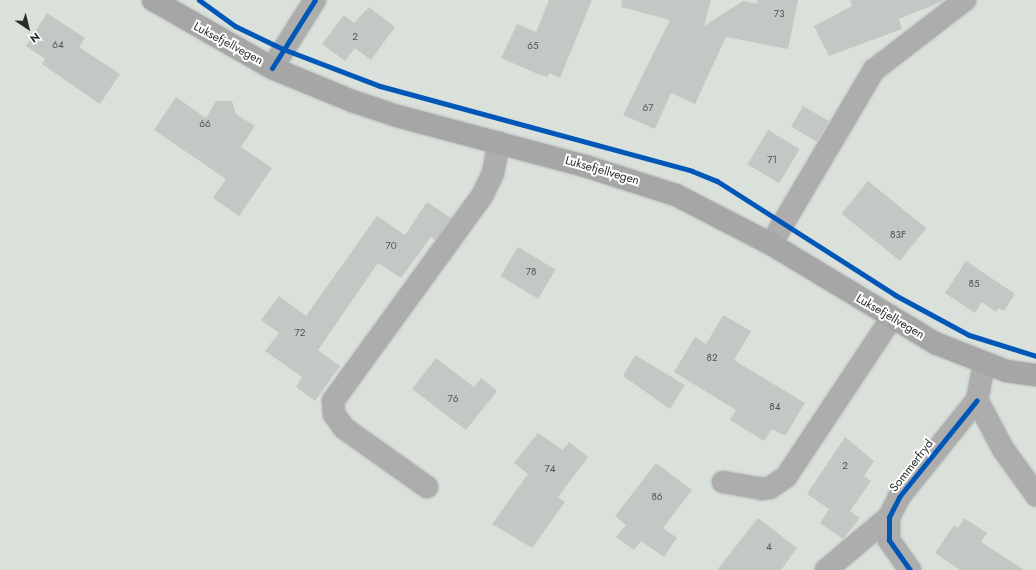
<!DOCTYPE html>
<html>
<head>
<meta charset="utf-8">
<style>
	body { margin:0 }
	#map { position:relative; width:1036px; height:570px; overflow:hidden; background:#dae0da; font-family:Jost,sans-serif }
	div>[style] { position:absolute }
	.building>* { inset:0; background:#c4c8c4; transform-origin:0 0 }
	.roads { filter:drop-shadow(0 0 1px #b7bcb8) drop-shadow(0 0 1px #b7bcb8) }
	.minor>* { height:22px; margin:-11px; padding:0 11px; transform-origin:11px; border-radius:11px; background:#aeadae }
	.major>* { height:22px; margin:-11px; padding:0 11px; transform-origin:11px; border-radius:11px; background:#a7a6a7 }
	.cycleway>* { height:5px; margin:-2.5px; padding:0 2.5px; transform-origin:2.5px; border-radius:2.5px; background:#0057b8 }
	span { translate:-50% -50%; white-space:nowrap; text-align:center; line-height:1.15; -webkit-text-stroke:4px #fff; paint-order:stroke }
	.number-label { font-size:10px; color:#515752 }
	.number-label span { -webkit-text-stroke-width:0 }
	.street-label { font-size:12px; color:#292f2a }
	.north { position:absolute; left:8px; top:8px; width:40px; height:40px; -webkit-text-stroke:3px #fff; paint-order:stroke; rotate:145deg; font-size:11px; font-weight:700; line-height:16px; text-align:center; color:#292f2a }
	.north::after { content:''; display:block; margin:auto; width:14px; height:18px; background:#292f2a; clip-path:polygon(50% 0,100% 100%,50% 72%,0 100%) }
</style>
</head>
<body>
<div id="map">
	<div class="building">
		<i style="clip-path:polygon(549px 0,592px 0,560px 78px,549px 73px,548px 77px,540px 75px,501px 58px,517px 24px,536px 32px)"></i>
		<i style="clip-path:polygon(622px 0,711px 0,704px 26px,743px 1px,757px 4px,757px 0,798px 0,788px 49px,726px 37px,695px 104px,671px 93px,655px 129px,623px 115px,670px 20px,621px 7px)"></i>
		<i style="clip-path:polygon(850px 0,943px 0,943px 1px,899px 19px,902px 29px,829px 56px,814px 26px,852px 6px)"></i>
		<i style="clip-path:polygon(369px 7px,395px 27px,371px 60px,355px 48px,345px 61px,322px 44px,344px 15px,354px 23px)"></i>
		<i style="clip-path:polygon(47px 13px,85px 38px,79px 47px,120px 74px,100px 104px,42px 64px,45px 59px,26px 46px)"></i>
		<i style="clip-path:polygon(176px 97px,206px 118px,216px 101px,232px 101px,236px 114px,255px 126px,241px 147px,272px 168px,239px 216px,213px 198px,226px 179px,154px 130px)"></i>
		<i style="left:803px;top:106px;width:30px;height:24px;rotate:30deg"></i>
		<i style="left:768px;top:130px;width:37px;height:40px;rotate:31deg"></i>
		<i style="left:868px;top:181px;width:75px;height:42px;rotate:39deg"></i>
		<i style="clip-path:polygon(427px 202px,451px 218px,435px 240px,431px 237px,401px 278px,378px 263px,318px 350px,340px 366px,315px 401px,296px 387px,302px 377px,265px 351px,279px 333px,261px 320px,279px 296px,306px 316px,377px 216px,405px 235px)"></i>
		<i style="left:518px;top:247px;width:44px;height:34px;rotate:31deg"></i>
		<i style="clip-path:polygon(966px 261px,1015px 294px,1004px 311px,998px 308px,996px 312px,982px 302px,975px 313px,945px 293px)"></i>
		<i style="clip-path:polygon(723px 315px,751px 331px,734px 360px,805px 403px,785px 436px,772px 429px,764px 441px,730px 420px,736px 410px,674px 372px,695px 337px,706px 344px)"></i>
		<i style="clip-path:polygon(635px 355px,685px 385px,670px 409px,623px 376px)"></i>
		<i style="clip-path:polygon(436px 358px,474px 387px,481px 378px,497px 391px,466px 430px,412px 389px)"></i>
		<i style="clip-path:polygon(538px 433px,563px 450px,569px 442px,588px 457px,558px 497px,565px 502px,532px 548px,492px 524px,528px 474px,514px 463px)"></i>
		<i style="clip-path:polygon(845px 437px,874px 461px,864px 476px,871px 481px,850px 511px,860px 518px,843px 539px,820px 523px,829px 509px,807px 494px)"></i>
		<i style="clip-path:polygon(656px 463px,692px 490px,663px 528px,677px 538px,664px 557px,641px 541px,634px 550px,616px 537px,626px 525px,615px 516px)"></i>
		<i style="clip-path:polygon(758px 518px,797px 548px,781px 570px,717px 570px)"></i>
		<i style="clip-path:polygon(964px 518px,987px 533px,981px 542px,1024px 570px,960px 570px,935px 553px,954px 525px,958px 528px)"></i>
	</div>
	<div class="roads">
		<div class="minor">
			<i style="left:272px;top:68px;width:80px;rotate:-57.7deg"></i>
			<i style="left:771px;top:244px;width:202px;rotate:-59.4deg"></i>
			<i style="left:874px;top:70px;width:115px;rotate:-37.6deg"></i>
			<i style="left:984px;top:364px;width:37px;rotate:101deg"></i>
			<i style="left:977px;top:400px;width:55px;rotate:62deg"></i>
			<i style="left:1003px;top:449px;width:57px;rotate:54.3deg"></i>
			<i style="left:723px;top:482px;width:39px;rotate:10deg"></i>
			<i style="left:761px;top:489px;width:9px;rotate:-6deg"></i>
			<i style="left:770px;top:488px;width:19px;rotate:-35deg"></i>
			<i style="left:786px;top:477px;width:190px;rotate:-56.4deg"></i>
			<i style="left:427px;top:487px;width:102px;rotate:-144.6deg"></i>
			<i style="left:344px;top:428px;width:17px;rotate:-126deg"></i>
			<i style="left:334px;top:414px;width:13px;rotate:-94deg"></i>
			<i style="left:333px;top:401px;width:253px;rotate:-54deg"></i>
			<i style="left:482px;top:196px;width:25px;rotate:-64deg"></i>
			<i style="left:493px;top:173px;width:31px;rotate:-79deg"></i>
			<i style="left:826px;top:570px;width:82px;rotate:-40.1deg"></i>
			<i style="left:910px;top:570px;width:37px;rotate:-125deg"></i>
			<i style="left:889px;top:540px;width:23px;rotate:-90deg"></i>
			<i style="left:889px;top:517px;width:22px;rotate:-63deg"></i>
			<i style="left:899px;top:497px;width:124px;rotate:-51.2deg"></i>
		</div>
		<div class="major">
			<i style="left:153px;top:0;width:137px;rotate:29.7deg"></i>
			<i style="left:272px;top:68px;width:87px;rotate:22.4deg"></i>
			<i style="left:352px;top:101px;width:47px;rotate:18.4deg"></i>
			<i style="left:397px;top:116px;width:195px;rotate:14.9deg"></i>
			<i style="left:585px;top:166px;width:96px;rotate:17.7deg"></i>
			<i style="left:676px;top:195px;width:107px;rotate:27.3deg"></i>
			<i style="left:771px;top:244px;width:192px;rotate:31.1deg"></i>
			<i style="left:935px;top:343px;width:76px;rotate:21.5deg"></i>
			<i style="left:1006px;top:371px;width:30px;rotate:8deg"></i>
		</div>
	</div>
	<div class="cycleway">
		<i style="left:199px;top:0;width:44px;rotate:35.8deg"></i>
		<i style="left:235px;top:26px;width:53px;rotate:25.6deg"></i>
		<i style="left:283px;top:49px;width:104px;rotate:20.9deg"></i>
		<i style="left:380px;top:86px;width:323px;rotate:15.2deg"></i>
		<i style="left:692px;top:171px;width:27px;rotate:22deg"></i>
		<i style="left:717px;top:181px;width:211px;rotate:32.6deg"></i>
		<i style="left:895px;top:295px;width:84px;rotate:28.4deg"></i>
		<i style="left:969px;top:335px;width:70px;rotate:17.4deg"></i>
		<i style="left:272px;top:68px;width:80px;rotate:-57.7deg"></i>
		<i style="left:910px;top:570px;width:37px;rotate:-125deg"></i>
		<i style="left:889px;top:540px;width:23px;rotate:-90deg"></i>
		<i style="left:889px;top:517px;width:22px;rotate:-63deg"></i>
		<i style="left:899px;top:497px;width:124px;rotate:-51.2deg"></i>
	</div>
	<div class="number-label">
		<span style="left:779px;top:14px">73</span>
		<span style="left:355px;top:37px">2</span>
		<span style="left:58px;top:45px">64</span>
		<span style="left:533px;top:46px">65</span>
		<span style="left:648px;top:108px">67</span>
		<span style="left:205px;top:124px">66</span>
		<span style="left:772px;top:160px">71</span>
		<span style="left:898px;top:235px">83F</span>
		<span style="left:391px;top:246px">70</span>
		<span style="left:531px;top:272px">78</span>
		<span style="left:974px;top:284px">85</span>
		<span style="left:300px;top:333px">72</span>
		<span style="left:712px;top:358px">82</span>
		<span style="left:453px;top:399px">76</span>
		<span style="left:775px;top:407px">84</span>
		<span style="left:845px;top:466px">2</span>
		<span style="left:550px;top:469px">74</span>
		<span style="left:657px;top:497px">86</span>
		<span style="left:769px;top:547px">4</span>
	</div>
	<div class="street-label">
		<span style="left:228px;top:44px;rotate:28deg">Luksefjellvegen</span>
		<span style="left:602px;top:171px;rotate:16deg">Luksefjellvegen</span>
		<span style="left:890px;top:317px;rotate:30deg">Luksefjellvegen</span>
		<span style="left:912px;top:466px;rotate:-52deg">Sommerfryd</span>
	</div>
	<div class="north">N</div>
</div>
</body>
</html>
